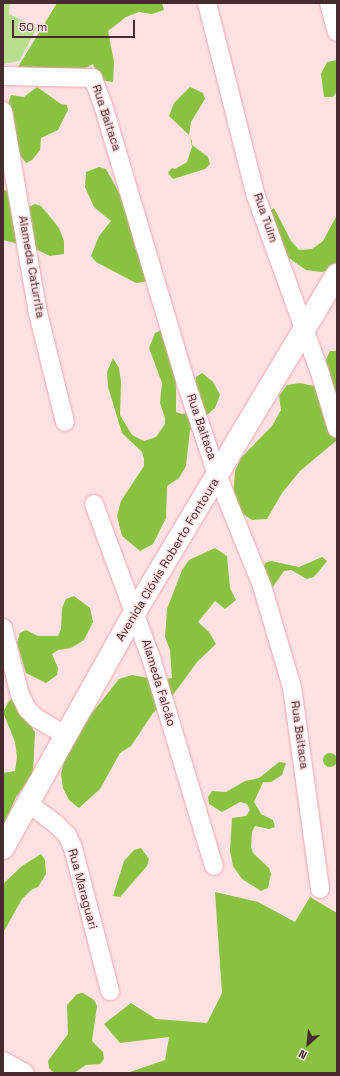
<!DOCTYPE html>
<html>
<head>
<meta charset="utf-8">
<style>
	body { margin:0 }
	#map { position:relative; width:340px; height:1076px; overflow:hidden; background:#ffe0e3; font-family:"Space Grotesk",sans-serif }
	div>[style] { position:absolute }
	.green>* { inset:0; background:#b6de8c }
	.forest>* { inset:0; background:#89c140 }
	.round { border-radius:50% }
	.roads { filter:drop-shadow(0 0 1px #eca5af) drop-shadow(0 0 1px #eca5af) }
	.minor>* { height:18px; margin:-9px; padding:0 9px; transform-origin:9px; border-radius:9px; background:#fff }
	.tertiary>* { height:22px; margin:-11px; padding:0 11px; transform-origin:11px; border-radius:11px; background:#fff }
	span { translate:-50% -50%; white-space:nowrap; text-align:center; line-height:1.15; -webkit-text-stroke:3px #ffe0e3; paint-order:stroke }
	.street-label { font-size:12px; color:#472b2f }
	.frame { position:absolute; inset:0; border:4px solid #472b2f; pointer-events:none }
	.north { position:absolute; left:288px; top:1024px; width:40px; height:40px; -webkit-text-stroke:3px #ffe0e3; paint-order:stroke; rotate:207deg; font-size:11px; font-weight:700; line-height:16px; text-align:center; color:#472b2f }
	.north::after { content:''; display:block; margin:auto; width:14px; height:18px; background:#472b2f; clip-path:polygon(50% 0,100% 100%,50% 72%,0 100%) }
	.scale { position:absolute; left:12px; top:20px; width:123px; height:18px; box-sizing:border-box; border:2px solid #472b2f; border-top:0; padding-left:5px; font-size:12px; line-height:14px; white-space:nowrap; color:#472b2f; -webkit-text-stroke:3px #ffe0e3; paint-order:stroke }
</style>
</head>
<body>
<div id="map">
	<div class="green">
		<i style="clip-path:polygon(3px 3px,10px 3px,9px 14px,37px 28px,19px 61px,3px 64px)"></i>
	</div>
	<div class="forest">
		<i style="clip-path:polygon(57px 3px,162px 3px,164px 10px,152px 14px,139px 12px,126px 17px,108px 31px,114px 62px,113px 82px,100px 80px,93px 64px,72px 75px,15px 72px)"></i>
		<i style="clip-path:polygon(337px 60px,337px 91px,333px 97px,324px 97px,321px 74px,327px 62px)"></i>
		<i style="clip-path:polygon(37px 87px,61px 104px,67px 105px,68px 110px,58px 130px,41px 138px,40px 150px,32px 160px,26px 163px,20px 155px,8px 104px,11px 95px,24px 97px)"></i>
		<i style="clip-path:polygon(190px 87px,203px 93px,205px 99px,191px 122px,189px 135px,192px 141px,192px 145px,208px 157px,210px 164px,205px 169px,173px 179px,168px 173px,172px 168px,175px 169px,187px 162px,192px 147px,190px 136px,169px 116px,174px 103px)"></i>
		<i style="clip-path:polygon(99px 167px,106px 169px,127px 207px,135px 248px,151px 281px,136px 283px,96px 262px,91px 256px,99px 236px,111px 221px,94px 207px,85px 187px,86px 172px)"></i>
		<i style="clip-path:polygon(10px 189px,25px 209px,35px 204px,41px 206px,59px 228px,64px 241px,64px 254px,50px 256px,31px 247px,3px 240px,3px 191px)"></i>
		<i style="clip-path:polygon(274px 208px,291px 241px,299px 250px,312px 249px,323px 241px,337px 215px,336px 269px,322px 272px,306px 270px,283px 254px,266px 214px)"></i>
		<i style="clip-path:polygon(162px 330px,176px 369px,176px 412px,182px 414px,189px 413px,196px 377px,202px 373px,213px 382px,220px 395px,215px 408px,190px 430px,186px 466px,179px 478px,167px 486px,166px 518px,153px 544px,140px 551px,122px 536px,117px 516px,121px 501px,144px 466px,144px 459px,142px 452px,122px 433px,108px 387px,107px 372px,113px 358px,119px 368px,121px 382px,120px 415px,132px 435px,144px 441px,156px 437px,165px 424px,165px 418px,160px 403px,162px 383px,149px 348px,155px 333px)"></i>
		<i style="clip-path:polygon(330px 351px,337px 351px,337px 440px,300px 471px,282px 493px,267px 519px,252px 520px,240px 512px,233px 500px,235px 471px,241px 458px,272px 426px,281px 410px,279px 396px,287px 385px,300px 383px,314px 386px,326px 378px,324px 364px)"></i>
		<i style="clip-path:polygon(215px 548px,227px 556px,230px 588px,236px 600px,225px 609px,215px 601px,198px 622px,209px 632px,216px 644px,197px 662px,173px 695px,153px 713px,131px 746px,120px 753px,100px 789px,79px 808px,69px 800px,63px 788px,61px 774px,64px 761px,84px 723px,119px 679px,132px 675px,159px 680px,172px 678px,170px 650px,165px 637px,167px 609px,182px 570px,189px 560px)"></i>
		<i style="clip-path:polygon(322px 557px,327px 561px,314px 577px,307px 579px,291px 570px,284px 571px,272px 588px,263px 570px,265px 563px,271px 561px,299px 567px)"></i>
		<i style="clip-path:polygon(74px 596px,90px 608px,93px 622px,84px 640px,71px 648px,58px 650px,52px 654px,58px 668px,57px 675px,46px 683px,26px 673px,17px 643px,20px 633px,26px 630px,38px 636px,58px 636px,61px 629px,62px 608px,66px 599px)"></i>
		<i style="clip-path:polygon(15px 695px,35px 733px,33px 774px,16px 797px,3px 828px,3px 773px,15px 771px,17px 757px,15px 742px,3px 712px,9px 701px)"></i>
		<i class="round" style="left:323px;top:753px;width:14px;height:14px"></i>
		<i style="clip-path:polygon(279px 762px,286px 763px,282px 775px,271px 782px,263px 782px,254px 802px,261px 814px,273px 820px,275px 827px,269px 829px,255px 826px,252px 832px,251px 847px,253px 853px,269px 868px,271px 874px,268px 888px,261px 891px,242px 879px,233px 866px,230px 851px,232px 818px,246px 816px,250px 810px,247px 804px,240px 802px,222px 812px,209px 804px,208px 797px,212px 791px,226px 792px,245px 781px,259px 778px)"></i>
		<i style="clip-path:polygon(141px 848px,149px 859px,147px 866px,120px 897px,113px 896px,124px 861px,134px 850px)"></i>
		<i style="clip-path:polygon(41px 854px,45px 860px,46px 874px,38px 887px,31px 890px,22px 899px,3px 933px,3px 884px,22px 866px)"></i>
		<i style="clip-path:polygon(215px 892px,258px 902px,295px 922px,310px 897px,337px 913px,337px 1073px,127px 1073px,165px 1060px,169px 1037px,120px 1043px,104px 1024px,131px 1003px,156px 1019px,207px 1023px,222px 993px)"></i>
		<i style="clip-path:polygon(83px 993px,94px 1000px,97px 1006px,92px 1041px,103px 1052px,104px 1059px,100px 1064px,86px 1065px,74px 1073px,54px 1073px,49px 1068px,48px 1061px,68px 1034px,67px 1005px,77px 994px)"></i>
	</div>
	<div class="roads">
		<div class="minor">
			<i style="left:207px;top:3px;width:199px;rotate:75.8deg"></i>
			<i style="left:256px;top:196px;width:191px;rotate:70.1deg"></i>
			<i style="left:321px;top:376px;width:55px;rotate:73.2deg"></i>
			<i style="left:329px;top:3px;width:30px;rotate:75deg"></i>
			<i style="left:3px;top:76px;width:90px;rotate:1.3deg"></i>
			<i style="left:93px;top:78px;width:29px;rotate:70deg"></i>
			<i style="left:103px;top:105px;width:293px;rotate:73.4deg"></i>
			<i style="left:187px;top:386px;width:96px;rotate:71.2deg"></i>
			<i style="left:218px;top:477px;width:118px;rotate:68deg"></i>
			<i style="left:262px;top:586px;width:105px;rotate:73.5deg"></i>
			<i style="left:292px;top:687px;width:204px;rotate:82.1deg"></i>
			<i style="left:3px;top:111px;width:205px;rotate:80.2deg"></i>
			<i style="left:38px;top:313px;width:112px;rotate:76.1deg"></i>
			<i style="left:94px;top:504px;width:167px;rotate:69.7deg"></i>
			<i style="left:152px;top:661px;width:214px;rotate:73.2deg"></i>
			<i style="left:3px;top:628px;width:69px;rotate:75.8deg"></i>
			<i style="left:20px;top:695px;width:16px;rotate:63deg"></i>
			<i style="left:27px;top:709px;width:13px;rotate:45deg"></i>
			<i style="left:36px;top:718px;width:34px;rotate:30deg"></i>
			<i style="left:28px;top:803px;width:35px;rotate:37deg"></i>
			<i style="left:56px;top:824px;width:16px;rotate:45deg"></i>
			<i style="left:67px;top:835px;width:14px;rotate:65deg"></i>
			<i style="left:73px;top:848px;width:148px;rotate:75.5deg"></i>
			<i style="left:3px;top:1061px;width:25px;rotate:29deg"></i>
		</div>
		<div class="tertiary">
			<i style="left:3px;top:848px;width:270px;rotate:-60.8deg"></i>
			<i style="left:135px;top:612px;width:393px;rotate:-59.1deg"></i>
		</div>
	</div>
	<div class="street-label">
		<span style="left:106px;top:118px;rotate:72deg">Rua Baitaca</span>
		<span style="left:265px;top:218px;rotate:71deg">Rua Tuim</span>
		<span style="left:31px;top:267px;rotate:80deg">Alameda Caturrita</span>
		<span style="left:201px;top:427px;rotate:71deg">Rua Baitaca</span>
		<span style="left:168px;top:560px;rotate:-59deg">Avenida Clóvis Roberto Fontoura</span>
		<span style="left:158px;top:683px;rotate:73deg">Alameda Falcão</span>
		<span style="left:299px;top:735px;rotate:82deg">Rua Baitaca</span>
		<span style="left:82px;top:889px;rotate:75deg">Rua Maraguari</span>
	</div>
	<div class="frame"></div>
	<div class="north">N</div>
	<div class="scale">50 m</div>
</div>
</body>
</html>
